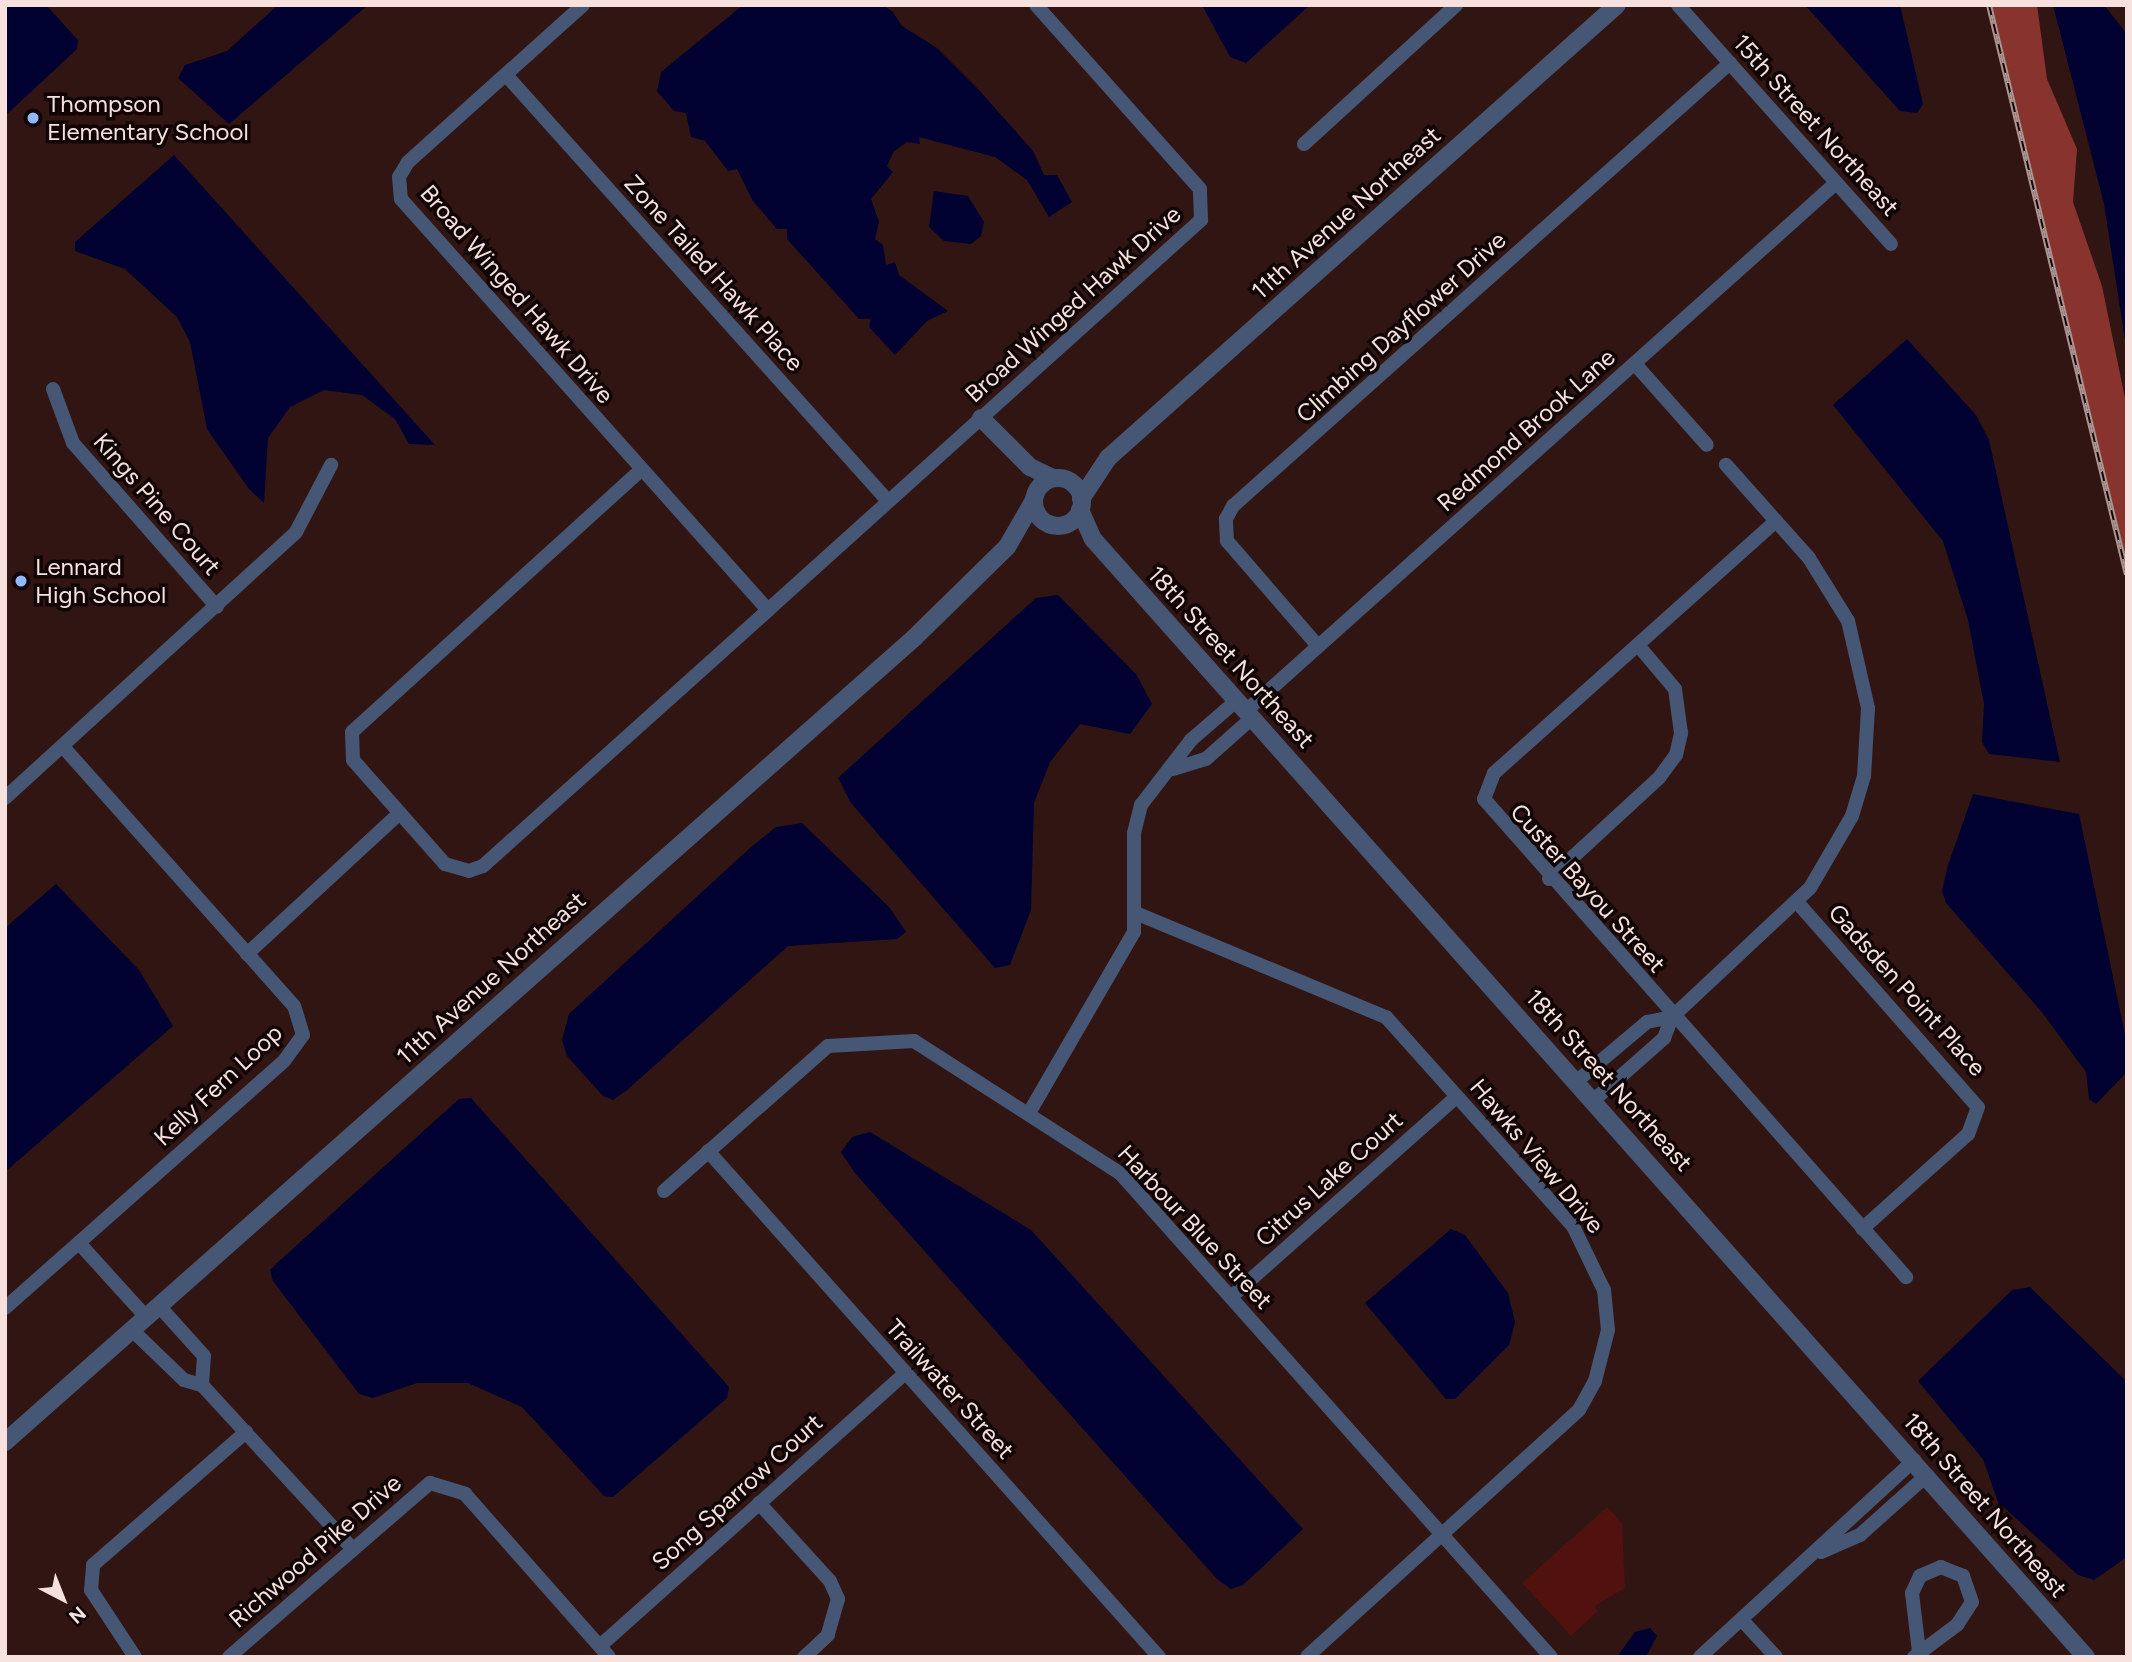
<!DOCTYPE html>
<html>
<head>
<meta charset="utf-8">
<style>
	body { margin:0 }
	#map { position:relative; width:2132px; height:1662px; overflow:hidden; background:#311512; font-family:Figtree,sans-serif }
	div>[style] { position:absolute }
	.green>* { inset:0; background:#50110f }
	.forest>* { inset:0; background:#88332d }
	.water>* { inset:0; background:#000130 }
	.minor>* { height:14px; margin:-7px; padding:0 7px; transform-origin:7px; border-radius:7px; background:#465775 }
	.tertiary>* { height:18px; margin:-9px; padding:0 9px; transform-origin:9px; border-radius:9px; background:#465775 }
	.tertiary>.ring { margin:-9px; padding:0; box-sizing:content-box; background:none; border:18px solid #465775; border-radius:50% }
	.rail>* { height:6px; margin-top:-3px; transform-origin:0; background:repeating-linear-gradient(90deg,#100504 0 10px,#ad9592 0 20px); box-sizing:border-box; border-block:2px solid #ad9592 }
	.dots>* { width:19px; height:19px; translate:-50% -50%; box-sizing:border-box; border:4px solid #100504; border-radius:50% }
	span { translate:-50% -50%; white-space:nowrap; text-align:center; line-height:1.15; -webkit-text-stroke:7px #100504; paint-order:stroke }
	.poi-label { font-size:24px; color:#f6e1de }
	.left { translate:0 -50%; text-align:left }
	.street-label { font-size:24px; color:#f6e1de }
	.frame { position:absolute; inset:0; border:7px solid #f6e1de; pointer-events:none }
	.north { position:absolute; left:28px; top:1564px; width:70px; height:70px; -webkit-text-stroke:5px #100504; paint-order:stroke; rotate:138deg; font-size:19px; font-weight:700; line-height:28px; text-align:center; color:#f6e1de }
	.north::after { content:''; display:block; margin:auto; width:24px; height:32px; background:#f6e1de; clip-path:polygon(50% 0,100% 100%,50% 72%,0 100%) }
</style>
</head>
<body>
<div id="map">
	<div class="green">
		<i style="clip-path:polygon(1607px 1507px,1622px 1523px,1625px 1588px,1595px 1606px,1598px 1611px,1571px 1636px,1522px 1583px)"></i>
	</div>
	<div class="forest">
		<i style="clip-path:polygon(1992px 5px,2037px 5px,2047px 79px,2077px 149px,2073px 202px,2102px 286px,2127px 408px,2127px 564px)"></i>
	</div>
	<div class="water">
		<i style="clip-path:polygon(5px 5px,46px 5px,78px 40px,77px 49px,5px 116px)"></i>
		<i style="clip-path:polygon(278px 5px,368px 5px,229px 124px,178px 78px,185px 65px,227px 51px)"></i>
		<i style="clip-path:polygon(743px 5px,882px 5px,892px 11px,902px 26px,937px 48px,979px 90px,1033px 151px,1044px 175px,1057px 175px,1072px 202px,1049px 217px,1027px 180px,995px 157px,919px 137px,920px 144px,907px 142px,894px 151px,887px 166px,893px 172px,871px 199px,879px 222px,875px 239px,883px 245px,886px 265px,895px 262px,899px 275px,948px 311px,927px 321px,895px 355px,869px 327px,871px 319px,859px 319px,787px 239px,787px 229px,777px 229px,753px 201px,737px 169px,728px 171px,705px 141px,691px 137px,686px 113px,674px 111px,657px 91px,661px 72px)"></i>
		<i style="clip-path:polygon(1202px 5px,1310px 5px,1246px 63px,1230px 57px)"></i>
		<i style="clip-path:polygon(1805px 5px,1900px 5px,1923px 104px,1917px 113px,1900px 111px)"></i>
		<i style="clip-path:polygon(2053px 5px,2104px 5px,2127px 34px,2127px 353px,2104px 204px)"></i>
		<i style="clip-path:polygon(174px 155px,435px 445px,409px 444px,395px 419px,362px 395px,324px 390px,290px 407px,268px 438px,264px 503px,249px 489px,207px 429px,190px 342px,177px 317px,125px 269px,75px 251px,75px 242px)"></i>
		<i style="clip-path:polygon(934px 191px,968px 196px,984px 222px,981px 236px,971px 244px,944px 241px,929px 227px)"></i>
		<i style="clip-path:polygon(1907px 339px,1976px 415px,1989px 440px,2060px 762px,1989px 754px,1982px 742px,1984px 704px,1968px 620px,1943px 541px,1833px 405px)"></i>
		<i style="clip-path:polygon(1058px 595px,1136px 674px,1152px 704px,1130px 734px,1080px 724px,1050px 762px,1034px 803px,1031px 910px,1010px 965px,995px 968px,851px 803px,838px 778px,1036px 598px)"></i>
		<i style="clip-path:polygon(1973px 794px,2079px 814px,2127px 1044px,2127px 1072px,2096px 1104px,2089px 1099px,2086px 1072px,2041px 1011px,1946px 903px,1942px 891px,1948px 865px)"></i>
		<i style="clip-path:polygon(802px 823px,890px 908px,906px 932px,897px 939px,788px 946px,626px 1091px,613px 1100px,603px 1096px,567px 1056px,562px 1040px,569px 1014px,751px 847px,776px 827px)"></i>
		<i style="clip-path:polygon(56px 884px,139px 970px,173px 1026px,5px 1172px,5px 928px)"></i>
		<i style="clip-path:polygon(471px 1098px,729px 1387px,727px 1398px,613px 1497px,604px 1496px,522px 1407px,468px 1383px,417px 1383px,373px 1398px,359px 1394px,273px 1281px,270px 1270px,277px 1263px,459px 1099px)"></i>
		<i style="clip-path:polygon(870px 1132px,1031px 1230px,1303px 1529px,1243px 1585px,1231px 1589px,1217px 1579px,854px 1172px,841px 1152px,852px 1137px)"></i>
		<i style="clip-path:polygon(1451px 1229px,1465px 1235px,1508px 1293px,1515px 1322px,1509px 1345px,1455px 1399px,1446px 1399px,1365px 1303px)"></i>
		<i style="clip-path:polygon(2030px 1287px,2127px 1382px,2127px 1557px,2094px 1580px,2078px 1575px,1998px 1502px,1983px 1459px,1918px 1381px,2012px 1290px)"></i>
		<i style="clip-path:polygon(1650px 1628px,1657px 1636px,1646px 1657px,1617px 1657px,1635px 1632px)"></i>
	</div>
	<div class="minor">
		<i style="left:583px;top:5px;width:235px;rotate:138.1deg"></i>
		<i style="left:408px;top:162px;width:17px;rotate:121deg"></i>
		<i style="left:399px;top:177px;width:22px;rotate:85deg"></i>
		<i style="left:401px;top:199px;width:551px;rotate:48.24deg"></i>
		<i style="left:768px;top:610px;width:583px;rotate:-42.01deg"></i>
		<i style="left:1201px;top:220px;width:31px;rotate:-92deg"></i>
		<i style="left:1200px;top:189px;width:246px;rotate:-131.7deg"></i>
		<i style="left:1678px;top:5px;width:320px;rotate:48.3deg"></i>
		<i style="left:506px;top:75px;width:572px;rotate:48.12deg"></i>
		<i style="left:1304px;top:144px;width:206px;rotate:-42.4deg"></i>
		<i style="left:1635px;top:364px;width:108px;rotate:48.4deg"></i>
		<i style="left:53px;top:389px;width:58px;rotate:69.7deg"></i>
		<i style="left:73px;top:443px;width:218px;rotate:48.7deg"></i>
		<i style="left:642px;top:469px;width:391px;rotate:137.8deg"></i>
		<i style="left:352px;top:732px;width:28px;rotate:88deg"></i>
		<i style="left:353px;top:760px;width:139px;rotate:48.5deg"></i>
		<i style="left:445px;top:864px;width:25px;rotate:16deg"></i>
		<i style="left:469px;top:871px;width:15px;rotate:-20deg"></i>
		<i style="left:483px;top:866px;width:383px;rotate:-41.9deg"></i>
		<i style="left:1776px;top:521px;width:378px;rotate:138.2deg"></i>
		<i style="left:1494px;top:773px;width:28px;rotate:111deg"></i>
		<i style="left:1484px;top:799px;width:638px;rotate:48.56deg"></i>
		<i style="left:1318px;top:646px;width:139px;rotate:-130.9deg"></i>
		<i style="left:1227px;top:541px;width:22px;rotate:-93deg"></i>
		<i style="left:1226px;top:519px;width:15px;rotate:-62deg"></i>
		<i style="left:1233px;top:506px;width:666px;rotate:-41.71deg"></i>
		<i style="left:1246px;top:711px;width:792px;rotate:-41.83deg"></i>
		<i style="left:1173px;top:769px;width:34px;rotate:-17deg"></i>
		<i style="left:1206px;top:759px;width:62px;rotate:-41.7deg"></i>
		<i style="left:5px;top:798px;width:394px;rotate:-42.4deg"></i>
		<i style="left:296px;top:532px;width:76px;rotate:-62.4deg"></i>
		<i style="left:1549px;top:879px;width:149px;rotate:-42.6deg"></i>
		<i style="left:1659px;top:778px;width:29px;rotate:-54deg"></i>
		<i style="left:1676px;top:755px;width:23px;rotate:-77deg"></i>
		<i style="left:1681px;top:733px;width:44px;rotate:-97.8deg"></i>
		<i style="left:1675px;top:689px;width:57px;rotate:-130.1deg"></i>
		<i style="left:1797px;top:902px;width:273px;rotate:48.6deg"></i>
		<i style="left:1978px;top:1107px;width:29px;rotate:110deg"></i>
		<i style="left:1968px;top:1134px;width:142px;rotate:138.1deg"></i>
		<i style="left:1138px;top:914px;width:269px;rotate:22.6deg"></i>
		<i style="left:1386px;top:1017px;width:280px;rotate:48.2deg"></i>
		<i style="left:1573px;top:1226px;width:71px;rotate:64.2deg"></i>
		<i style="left:1604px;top:1290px;width:40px;rotate:84.3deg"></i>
		<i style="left:1608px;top:1330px;width:53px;rotate:104.3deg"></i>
		<i style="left:1595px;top:1381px;width:33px;rotate:119deg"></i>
		<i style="left:1579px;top:1410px;width:367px;rotate:137.8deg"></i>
		<i style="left:247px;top:954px;width:208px;rotate:-42.7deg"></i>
		<i style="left:1577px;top:1081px;width:92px;rotate:-40.1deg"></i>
		<i style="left:1647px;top:1022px;width:25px;rotate:-11deg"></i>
		<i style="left:1594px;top:1100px;width:94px;rotate:-41.5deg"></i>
		<i style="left:1664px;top:1038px;width:22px;rotate:-69deg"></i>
		<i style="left:1672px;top:1017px;width:189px;rotate:-43.1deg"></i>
		<i style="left:1810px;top:888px;width:83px;rotate:-59.7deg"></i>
		<i style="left:1852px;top:816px;width:42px;rotate:-73.3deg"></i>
		<i style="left:1864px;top:776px;width:68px;rotate:-86.6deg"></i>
		<i style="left:1868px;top:708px;width:89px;rotate:-102.9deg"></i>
		<i style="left:1848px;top:621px;width:74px;rotate:-121.8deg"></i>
		<i style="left:1809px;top:558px;width:125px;rotate:-131.7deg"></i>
		<i style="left:1029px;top:1113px;width:209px;rotate:-59.9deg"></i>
		<i style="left:1134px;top:932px;width:99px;rotate:-90deg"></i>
		<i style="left:1134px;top:833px;width:29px;rotate:-76deg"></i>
		<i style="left:1141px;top:805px;width:82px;rotate:-52.4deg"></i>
		<i style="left:1191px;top:740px;width:60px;rotate:-40.9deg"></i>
		<i style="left:708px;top:1151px;width:678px;rotate:48.29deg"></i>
		<i style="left:664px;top:1191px;width:219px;rotate:-41.5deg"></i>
		<i style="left:828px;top:1046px;width:86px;rotate:-3.3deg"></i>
		<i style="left:914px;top:1041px;width:245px;rotate:32.7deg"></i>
		<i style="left:1120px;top:1173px;width:648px;rotate:48.32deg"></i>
		<i style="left:79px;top:1243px;width:100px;rotate:47.8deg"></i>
		<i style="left:1231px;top:1297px;width:302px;rotate:-41.6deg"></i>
		<i style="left:159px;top:1306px;width:67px;rotate:48deg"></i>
		<i style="left:204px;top:1356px;width:29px;rotate:94deg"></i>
		<i style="left:5px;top:1308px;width:373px;rotate:-41.5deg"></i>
		<i style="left:284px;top:1061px;width:32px;rotate:-54deg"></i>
		<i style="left:303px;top:1035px;width:30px;rotate:-107deg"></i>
		<i style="left:294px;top:1006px;width:347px;rotate:-131.7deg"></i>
		<i style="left:132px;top:1330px;width:72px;rotate:43.9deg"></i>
		<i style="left:184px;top:1380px;width:19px;rotate:16deg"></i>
		<i style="left:202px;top:1385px;width:223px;rotate:47.4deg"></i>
		<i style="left:759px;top:1503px;width:105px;rotate:47.7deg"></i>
		<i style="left:830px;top:1581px;width:20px;rotate:66deg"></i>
		<i style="left:838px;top:1599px;width:37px;rotate:106deg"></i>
		<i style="left:828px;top:1635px;width:33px;rotate:137deg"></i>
		<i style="left:1821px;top:1552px;width:43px;rotate:-23.6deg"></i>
		<i style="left:1860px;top:1535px;width:90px;rotate:-41.8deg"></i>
		<i style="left:1742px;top:1620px;width:50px;rotate:47.4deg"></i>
		<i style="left:600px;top:1646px;width:409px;rotate:-41.8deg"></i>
		<i style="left:135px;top:1657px;width:80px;rotate:-123.3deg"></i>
		<i style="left:91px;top:1590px;width:25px;rotate:-85deg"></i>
		<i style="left:93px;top:1565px;width:203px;rotate:-41deg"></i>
		<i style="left:229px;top:1657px;width:266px;rotate:-40.9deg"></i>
		<i style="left:430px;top:1483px;width:37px;rotate:17deg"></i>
		<i style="left:465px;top:1494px;width:217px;rotate:48.5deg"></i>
		<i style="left:1700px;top:1657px;width:291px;rotate:-42.6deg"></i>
		<i style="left:1914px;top:1657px;width:54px;rotate:-36.7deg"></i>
		<i style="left:1957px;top:1625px;width:27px;rotate:-57deg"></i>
		<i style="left:1972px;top:1602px;width:28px;rotate:-109deg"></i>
		<i style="left:1963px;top:1576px;width:24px;rotate:-158deg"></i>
		<i style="left:1941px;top:1567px;width:23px;rotate:157deg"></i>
		<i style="left:1920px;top:1576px;width:19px;rotate:115deg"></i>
		<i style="left:1912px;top:1593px;width:59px;rotate:83.2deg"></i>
	</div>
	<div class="tertiary">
		<i style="left:981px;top:418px;width:69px;rotate:45deg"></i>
		<i style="left:1030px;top:467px;width:25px;rotate:26deg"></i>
		<i class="ring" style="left:1034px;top:478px;width:30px;height:30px"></i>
		<i style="left:1081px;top:499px;width:49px;rotate:-56.6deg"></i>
		<i style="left:1108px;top:458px;width:681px;rotate:-41.67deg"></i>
		<i style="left:1080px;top:510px;width:32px;rotate:66deg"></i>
		<i style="left:1093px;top:539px;width:1495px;rotate:48.39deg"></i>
		<i style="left:5px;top:1442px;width:1214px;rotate:-41.49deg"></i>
		<i style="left:914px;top:638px;width:130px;rotate:-44.4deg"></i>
		<i style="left:1007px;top:547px;width:54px;rotate:-60.1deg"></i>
	</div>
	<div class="rail">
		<i style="left:1989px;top:5px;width:586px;rotate:76.39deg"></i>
	</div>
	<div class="dots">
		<i style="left:33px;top:118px;background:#91b8fd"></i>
		<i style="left:21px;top:581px;background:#91b8fd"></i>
	</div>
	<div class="poi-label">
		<span class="left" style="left:47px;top:118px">Thompson<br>Elementary School</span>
		<span class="left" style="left:35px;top:581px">Lennard<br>High School</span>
	</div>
	<div class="street-label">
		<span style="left:1816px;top:125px;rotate:48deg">15th Street Northeast</span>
		<span style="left:1346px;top:213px;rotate:-42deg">11th Avenue Northeast</span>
		<span style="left:714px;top:273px;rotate:48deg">Zone Tailed Hawk Place</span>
		<span style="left:517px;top:294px;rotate:49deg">Broad Winged Hawk Drive</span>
		<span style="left:1073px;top:304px;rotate:-42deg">Broad Winged Hawk Drive</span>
		<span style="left:1401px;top:327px;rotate:-42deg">Climbing Dayflower Drive</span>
		<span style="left:1526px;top:430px;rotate:-42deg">Redmond Brook Lane</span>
		<span style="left:157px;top:504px;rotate:49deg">Kings Pine Court</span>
		<span style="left:1231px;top:657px;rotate:48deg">18th Street Northeast</span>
		<span style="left:1588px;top:888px;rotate:48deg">Custer Bayou Street</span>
		<span style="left:491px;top:978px;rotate:-42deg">11th Avenue Northeast</span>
		<span style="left:1907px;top:990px;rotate:48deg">Gadsden Point Place</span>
		<span style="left:1609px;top:1080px;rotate:48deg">18th Street Northeast</span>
		<span style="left:218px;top:1085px;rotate:-43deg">Kelly Fern Loop</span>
		<span style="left:1537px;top:1156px;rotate:50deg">Hawks View Drive</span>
		<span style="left:1329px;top:1179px;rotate:-42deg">Citrus Lake Court</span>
		<span style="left:1195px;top:1227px;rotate:47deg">Harbour Blue Street</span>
		<span style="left:950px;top:1389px;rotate:48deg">Trailwater Street</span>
		<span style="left:737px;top:1492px;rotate:-42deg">Song Sparrow Court</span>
		<span style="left:1985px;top:1505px;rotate:49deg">18th Street Northeast</span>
		<span style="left:315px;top:1551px;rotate:-41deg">Richwood Pike Drive</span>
	</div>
	<div class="frame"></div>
	<div class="north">N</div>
</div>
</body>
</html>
